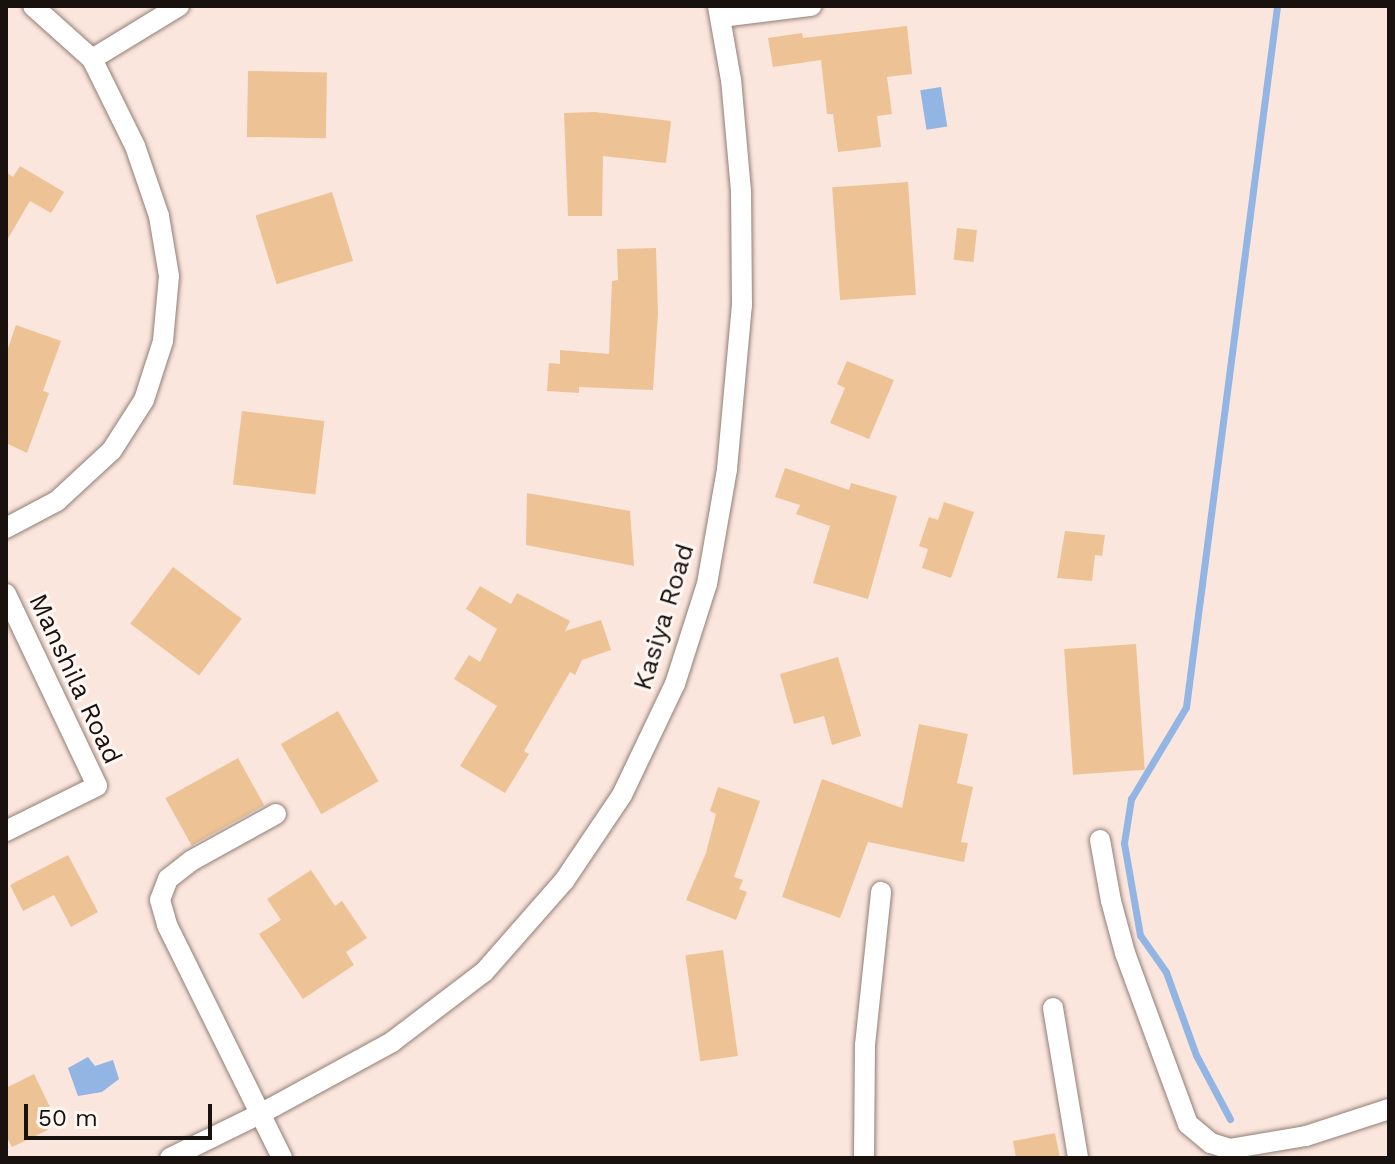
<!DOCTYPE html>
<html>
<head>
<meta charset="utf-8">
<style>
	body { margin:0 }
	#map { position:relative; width:1395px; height:1164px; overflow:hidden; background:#fbe6dd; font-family:"Work Sans",sans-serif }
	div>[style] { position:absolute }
	.water>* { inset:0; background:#92b5e3; transform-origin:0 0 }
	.stream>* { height:7px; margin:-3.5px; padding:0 3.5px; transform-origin:3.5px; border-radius:3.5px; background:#92b5e3 }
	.building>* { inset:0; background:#edc395; transform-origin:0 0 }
	.roads { filter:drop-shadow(0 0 2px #907e75) drop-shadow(0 0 2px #907e75) }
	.street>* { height:20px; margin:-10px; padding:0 10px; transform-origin:10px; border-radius:10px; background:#fff }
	span { translate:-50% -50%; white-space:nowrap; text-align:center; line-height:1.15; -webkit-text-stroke:6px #fff7f3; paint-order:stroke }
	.street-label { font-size:26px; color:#18110e }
	.frame { position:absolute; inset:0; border:8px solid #18110e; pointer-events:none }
	.scale { position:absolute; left:24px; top:1104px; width:188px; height:36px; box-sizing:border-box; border:4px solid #18110e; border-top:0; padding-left:10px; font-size:24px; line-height:28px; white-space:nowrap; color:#18110e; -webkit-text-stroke:6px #fff7f3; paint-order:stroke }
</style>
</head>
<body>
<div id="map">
	<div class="water">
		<i style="left:941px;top:87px;width:40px;height:21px;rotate:81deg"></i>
		<i style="clip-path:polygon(88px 1057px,95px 1066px,113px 1060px,119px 1079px,102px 1092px,78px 1096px,68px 1068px)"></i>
	</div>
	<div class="stream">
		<i style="left:1230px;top:1119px;width:72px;rotate:-118deg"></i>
		<i style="left:1196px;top:1055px;width:88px;rotate:-109.9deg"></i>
		<i style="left:1166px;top:972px;width:45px;rotate:-125.1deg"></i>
		<i style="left:1140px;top:935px;width:93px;rotate:-99.9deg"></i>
		<i style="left:1124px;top:843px;width:45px;rotate:-81deg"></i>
		<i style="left:1131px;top:799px;width:107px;rotate:-59.1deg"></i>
		<i style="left:1186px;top:707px;width:707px;rotate:-82.6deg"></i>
	</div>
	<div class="building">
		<i style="clip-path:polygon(907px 26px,912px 74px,887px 77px,892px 114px,877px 116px,881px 147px,838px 152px,833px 114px,827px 114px,821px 60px,773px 67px,768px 38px,802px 33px,803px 38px)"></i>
		<i style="left:248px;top:71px;width:79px;height:66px;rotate:1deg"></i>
		<i style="clip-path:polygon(595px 112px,671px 121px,666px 163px,603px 156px,602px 216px,568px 216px,564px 113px)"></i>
		<i style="clip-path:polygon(20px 166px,64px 192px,51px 213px,30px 201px,6px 242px,6px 172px,13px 177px)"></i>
		<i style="left:908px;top:182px;width:113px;height:76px;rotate:86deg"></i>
		<i style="left:332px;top:192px;width:72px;height:80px;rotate:73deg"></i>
		<i style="left:957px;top:228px;width:20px;height:32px;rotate:6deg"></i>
		<i style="clip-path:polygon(656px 248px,658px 313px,653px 390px,579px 387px,579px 393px,547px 391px,549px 363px,560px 364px,560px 350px,609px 354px,612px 281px,618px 280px,617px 249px)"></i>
		<i style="clip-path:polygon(16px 325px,61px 341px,43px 391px,49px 393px,27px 453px,6px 443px,6px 354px)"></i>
		<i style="clip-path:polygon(847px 361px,894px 380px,869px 439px,830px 423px,845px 388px,837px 384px)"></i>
		<i style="left:242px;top:411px;width:83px;height:74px;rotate:7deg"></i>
		<i style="clip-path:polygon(785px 468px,849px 490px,851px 483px,897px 496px,868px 599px,813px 583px,830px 526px,796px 514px,800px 505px,775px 497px)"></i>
		<i style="clip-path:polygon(527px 493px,630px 511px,634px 566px,526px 545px)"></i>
		<i style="clip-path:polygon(944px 502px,974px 512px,951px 578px,922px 568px,928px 549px,919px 546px,929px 517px,938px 520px)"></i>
		<i style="clip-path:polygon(1065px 531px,1105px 535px,1102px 556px,1095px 555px,1092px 581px,1057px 578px)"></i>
		<i style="left:173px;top:567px;width:86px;height:71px;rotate:37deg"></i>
		<i style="clip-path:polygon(480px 586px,511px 604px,517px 593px,570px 621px,565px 631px,601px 620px,611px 650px,582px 660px,575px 675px,570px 672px,524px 751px,529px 754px,505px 793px,460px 766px,497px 706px,454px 679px,469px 655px,480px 662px,497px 629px,466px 609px)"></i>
		<i style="left:1136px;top:644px;width:126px;height:72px;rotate:86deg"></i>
		<i style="clip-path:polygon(838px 657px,861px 736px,832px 745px,824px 716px,794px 724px,780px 674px)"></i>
		<i style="left:338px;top:711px;width:81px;height:66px;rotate:60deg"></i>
		<i style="clip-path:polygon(919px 724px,968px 734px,957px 783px,973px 787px,961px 842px,968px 843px,964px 862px,868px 842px,840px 918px,782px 897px,822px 779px,902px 808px)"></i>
		<i style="left:238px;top:758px;width:54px;height:83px;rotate:61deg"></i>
		<i style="clip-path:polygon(718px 787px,760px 801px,734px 877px,743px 880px,739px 889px,747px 892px,736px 920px,686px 900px,706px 853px,716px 814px,710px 811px)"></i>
		<i style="clip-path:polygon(68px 855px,98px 912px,71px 927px,54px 895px,23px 911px,10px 885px)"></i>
		<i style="clip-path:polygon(311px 870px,335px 906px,342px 901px,367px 938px,346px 952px,354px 965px,303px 999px,259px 934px,281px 920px,267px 899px)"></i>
		<i style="left:723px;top:950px;width:107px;height:38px;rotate:82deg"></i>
		<i style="clip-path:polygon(34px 1074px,50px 1107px,39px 1113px,48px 1130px,12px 1147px,6px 1136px,6px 1088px)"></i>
		<i style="clip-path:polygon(1055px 1133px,1060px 1158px,1016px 1158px,1013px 1141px)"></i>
	</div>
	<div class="roads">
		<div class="street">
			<i style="left:721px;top:17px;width:91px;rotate:-7deg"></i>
			<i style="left:92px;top:59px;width:102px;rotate:-31.3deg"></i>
			<i style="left:6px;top:528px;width:58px;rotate:-27.9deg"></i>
			<i style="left:57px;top:501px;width:75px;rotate:-42.8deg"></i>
			<i style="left:112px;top:450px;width:59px;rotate:-57.4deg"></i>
			<i style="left:144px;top:400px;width:62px;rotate:-72.1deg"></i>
			<i style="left:163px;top:341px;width:65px;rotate:-84.7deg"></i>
			<i style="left:169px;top:276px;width:61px;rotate:-99.5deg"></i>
			<i style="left:159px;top:216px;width:74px;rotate:-108.9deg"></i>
			<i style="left:135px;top:146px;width:97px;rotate:-116.3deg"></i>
			<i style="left:92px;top:59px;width:79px;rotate:-138.1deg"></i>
			<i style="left:6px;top:594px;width:212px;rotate:64.6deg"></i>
			<i style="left:97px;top:786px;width:102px;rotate:153.7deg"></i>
			<i style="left:276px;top:814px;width:97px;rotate:151.1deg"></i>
			<i style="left:191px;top:861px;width:29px;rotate:142deg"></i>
			<i style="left:168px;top:879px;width:22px;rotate:111deg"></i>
			<i style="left:160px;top:900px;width:26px;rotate:74deg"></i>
			<i style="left:167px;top:925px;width:260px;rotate:63.7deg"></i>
			<i style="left:1100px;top:840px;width:62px;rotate:79.8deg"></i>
			<i style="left:1111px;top:901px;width:54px;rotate:74.9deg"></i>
			<i style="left:1125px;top:953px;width:182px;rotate:69.8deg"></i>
			<i style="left:1188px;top:1124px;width:30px;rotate:40deg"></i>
			<i style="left:1211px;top:1143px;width:19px;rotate:18deg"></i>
			<i style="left:1229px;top:1149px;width:78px;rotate:-9.6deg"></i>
			<i style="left:1306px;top:1136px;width:87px;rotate:-18deg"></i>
			<i style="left:1053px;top:1008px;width:152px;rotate:80.5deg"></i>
			<i style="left:170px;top:1158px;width:102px;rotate:-26.1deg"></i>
			<i style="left:262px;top:1113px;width:148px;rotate:-28.6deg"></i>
			<i style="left:392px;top:1042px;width:116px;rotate:-37.3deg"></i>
			<i style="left:484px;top:972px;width:121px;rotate:-48.7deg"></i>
			<i style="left:564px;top:881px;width:104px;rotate:-56deg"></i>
			<i style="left:622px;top:795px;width:123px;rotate:-64.5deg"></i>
			<i style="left:675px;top:684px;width:105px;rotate:-72.3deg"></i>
			<i style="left:707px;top:584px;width:117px;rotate:-80.1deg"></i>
			<i style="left:727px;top:469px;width:165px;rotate:-84.8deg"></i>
			<i style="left:742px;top:305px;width:114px;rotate:-90.5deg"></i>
			<i style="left:741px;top:191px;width:111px;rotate:-95.1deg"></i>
			<i style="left:731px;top:80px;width:75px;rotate:-100deg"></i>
			<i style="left:864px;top:1158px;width:113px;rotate:-89.5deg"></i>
			<i style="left:865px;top:1045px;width:154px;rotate:-84deg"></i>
		</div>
	</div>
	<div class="street-label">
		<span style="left:664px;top:617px;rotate:-73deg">Kasiya Road</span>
		<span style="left:75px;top:679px;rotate:65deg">Manshila Road</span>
	</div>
	<div class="frame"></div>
	<div class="scale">50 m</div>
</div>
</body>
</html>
